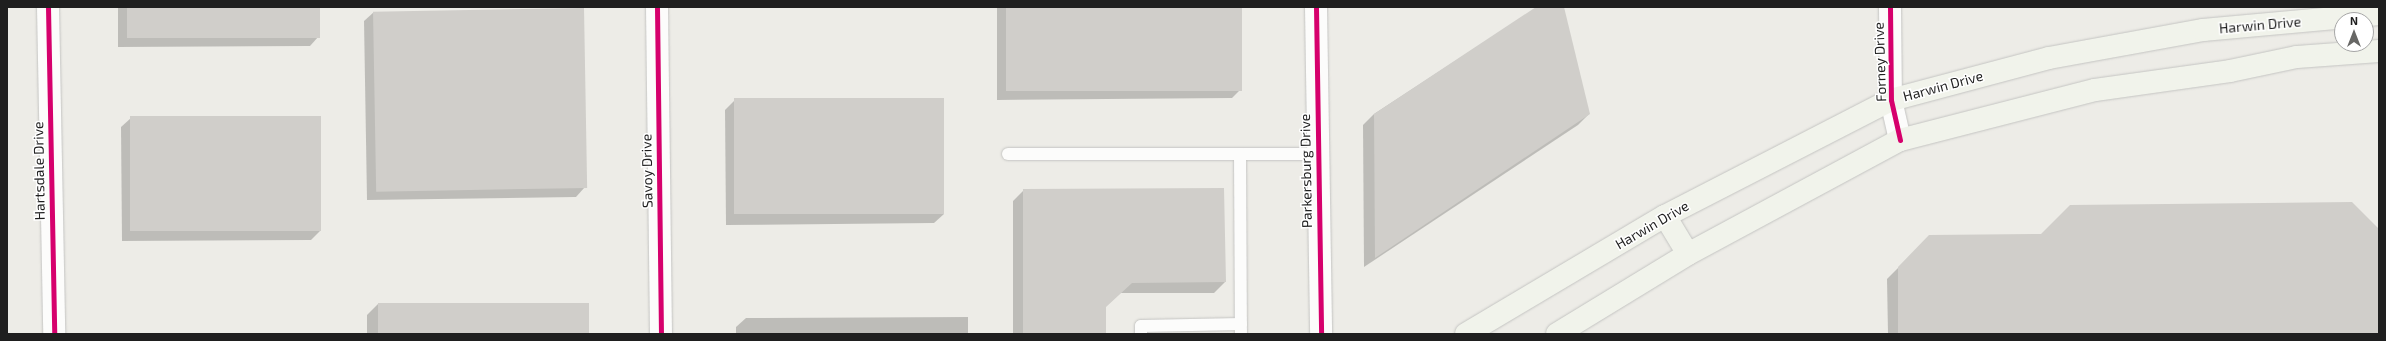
<!DOCTYPE html>
<html>
<head>
<meta charset="utf-8">
<style>
	body { margin:0 }
	#map { position:relative; width:2386px; height:341px; overflow:hidden; background:#edece7; font-family:"Exo 2",sans-serif }
	div>[style] { position:absolute }
	.shadow>* { inset:0; background:#0003 }
	.building>* { inset:0; background:#d0ceca; transform-origin:0 0 }
	.roads { filter:drop-shadow(0 0 1px #c4c4c2) drop-shadow(0 0 1px #c4c4c2) }
	.service>* { height:12px; margin:-6px; padding:0 6px; transform-origin:6px; border-radius:6px; background:#fcfcfb }
	.minor>* { height:22px; margin:-11px; padding:0 11px; transform-origin:11px; border-radius:11px; background:#fcfcfb }
	.secondary>* { height:22px; margin:-11px; padding:0 11px; transform-origin:11px; border-radius:11px; background:#f1f3eb }
	.cycleway>* { height:5px; margin:-2.5px; padding:0 2.5px; transform-origin:2.5px; border-radius:2.5px; background:#d6006c }
	span { translate:-50% -50%; white-space:nowrap; text-align:center; line-height:1.15; -webkit-text-stroke:3px #fff; paint-order:stroke }
	.street-label { font-size:14px; color:#1f1f1f }
	.frame { position:absolute; inset:0; border:8px solid #1f1f1f; pointer-events:none }
	.north { position:absolute; left:2334px; top:12px; width:40px; height:40px; box-sizing:border-box; background:#fff; border:1px solid #a5a5a5; border-radius:50%; rotate:0deg; font-size:11px; font-weight:700; line-height:16px; text-align:center; color:#1f1f1f }
	.north::after { content:''; display:block; margin:auto; width:14px; height:18px; background:#676765; clip-path:polygon(50% 0,100% 100%,50% 72%,0 100%) }
</style>
</head>
<body>
<div id="map">
	<div class="shadow">
		<i style="clip-path:polygon(118px 7px,319px 7px,319px 36px,310px 46px,118px 47px)"></i>
		<i style="clip-path:polygon(997px 7px,1241px 7px,1241px 89px,1232px 98px,997px 100px)"></i>
		<i style="clip-path:polygon(1538px 7px,1563px 7px,1589px 114px,1578px 125px,1364px 267px,1363px 125px,1374px 114px)"></i>
		<i style="clip-path:polygon(374px 12px,585px 187px,576px 197px,367px 200px,364px 21px)"></i>
		<i style="clip-path:polygon(734px 101px,944px 214px,934px 223px,726px 225px,725px 110px)"></i>
		<i style="clip-path:polygon(131px 118px,321px 230px,311px 240px,122px 241px,121px 127px)"></i>
		<i style="clip-path:polygon(1223px 189px,1225px 282px,1214px 293px,1120px 293px,1105px 307px,1105px 334px,1013px 334px,1013px 201px,1024px 190px)"></i>
		<i style="clip-path:polygon(1930px 236px,2379px 334px,1888px 334px,1887px 279px)"></i>
		<i style="clip-path:polygon(378px 304px,588px 334px,367px 334px,367px 315px)"></i>
		<i style="clip-path:polygon(968px 317px,968px 334px,736px 334px,736px 327px,746px 318px)"></i>
	</div>
	<div class="building">
		<i style="left:127px;top:7px;width:193px;height:31px"></i>
		<i style="left:1006px;top:7px;width:236px;height:84px"></i>
		<i style="clip-path:polygon(1536px 7px,1564px 7px,1590px 114px,1375px 258px,1374px 114px)"></i>
		<i style="left:584px;top:8px;width:180px;height:211px;rotate:89deg"></i>
		<i style="left:944px;top:98px;width:116px;height:210px;rotate:90deg"></i>
		<i style="left:321px;top:116px;width:115px;height:191px;rotate:90deg"></i>
		<i style="clip-path:polygon(1224px 188px,1226px 282px,1132px 283px,1106px 307px,1106px 334px,1023px 334px,1023px 189px)"></i>
		<i style="clip-path:polygon(2352px 202px,2379px 229px,2379px 334px,1898px 334px,1898px 267px,1929px 235px,2041px 234px,2070px 205px)"></i>
		<i style="left:378px;top:303px;width:211px;height:31px"></i>
	</div>
	<div class="roads">
		<div class="service">
			<i style="left:1008px;top:154px;width:310px"></i>
			<i style="left:1240px;top:154px;width:180px;rotate:89.7deg"></i>
			<i style="left:1141px;top:334px;width:8px;rotate:-90deg"></i>
			<i style="left:1141px;top:326px;width:100px;rotate:-1.1deg"></i>
		</div>
		<div class="minor">
			<i style="left:48px;top:7px;width:327px;rotate:88.9deg"></i>
			<i style="left:657px;top:7px;width:327px;rotate:89.3deg"></i>
			<i style="left:1316px;top:7px;width:327px;rotate:89.1deg"></i>
			<i style="left:1890px;top:7px;width:93px;rotate:89.4deg"></i>
			<i style="left:1891px;top:100px;width:41px;rotate:77.3deg"></i>
		</div>
		<div class="secondary">
			<i style="left:1665px;top:216px;width:44px;rotate:58.8deg"></i>
			<i style="left:1466px;top:334px;width:231px;rotate:-30.7deg"></i>
			<i style="left:1665px;top:216px;width:254px;rotate:-27.2deg"></i>
			<i style="left:1891px;top:100px;width:163px;rotate:-14.9deg"></i>
			<i style="left:2049px;top:58px;width:157px;rotate:-10.3deg"></i>
			<i style="left:2203px;top:30px;width:177px;rotate:-5.2deg"></i>
			<i style="left:1557px;top:334px;width:153px;rotate:-31.4deg"></i>
			<i style="left:1688px;top:254px;width:241px;rotate:-28.3deg"></i>
			<i style="left:1900px;top:140px;width:201px;rotate:-14.4deg"></i>
			<i style="left:2095px;top:90px;width:136px;rotate:-8deg"></i>
			<i style="left:2230px;top:71px;width:68px;rotate:-11.8deg"></i>
			<i style="left:2297px;top:57px;width:82px;rotate:-4.2deg"></i>
		</div>
	</div>
	<div class="cycleway">
		<i style="left:48px;top:7px;width:327px;rotate:88.9deg"></i>
		<i style="left:657px;top:7px;width:327px;rotate:89.3deg"></i>
		<i style="left:1316px;top:7px;width:327px;rotate:89.1deg"></i>
		<i style="left:1890px;top:7px;width:93px;rotate:89.4deg"></i>
		<i style="left:1891px;top:100px;width:41px;rotate:77.3deg"></i>
	</div>
	<div class="street-label">
		<span style="left:2260px;top:25px;rotate:-5deg">Harwin Drive</span>
		<span style="left:1880px;top:62px;rotate:-92deg">Forney Drive</span>
		<span style="left:1943px;top:86px;rotate:-15deg">Harwin Drive</span>
		<span style="left:39px;top:171px;rotate:-91deg">Hartsdale Drive</span>
		<span style="left:647px;top:171px;rotate:-91deg">Savoy Drive</span>
		<span style="left:1306px;top:171px;rotate:-91deg">Parkersburg Drive</span>
		<span style="left:1652px;top:225px;rotate:-30deg">Harwin Drive</span>
	</div>
	<div class="frame"></div>
	<div class="north">N</div>
</div>
</body>
</html>
